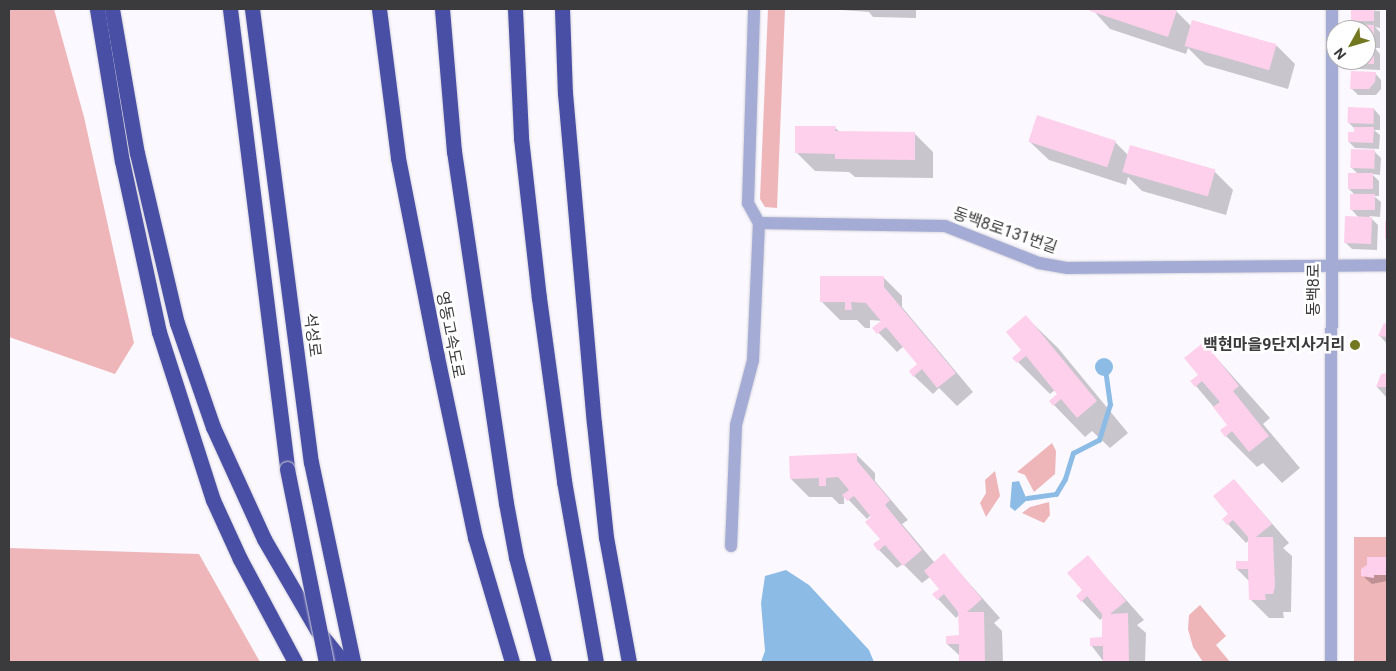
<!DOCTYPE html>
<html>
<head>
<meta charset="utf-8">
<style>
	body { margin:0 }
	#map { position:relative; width:1396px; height:671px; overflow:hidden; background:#fbf8ff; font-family:Roboto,"Noto Sans KR",sans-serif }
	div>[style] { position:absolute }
	.green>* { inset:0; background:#efb6b9; transform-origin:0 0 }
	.water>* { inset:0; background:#8cbce5 }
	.round { border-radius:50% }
	.shadow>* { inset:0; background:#0003 }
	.stream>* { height:4.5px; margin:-2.25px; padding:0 2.25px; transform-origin:2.25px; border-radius:2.25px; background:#8cbce5 }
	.building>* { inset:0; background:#fed0eb; transform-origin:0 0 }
	.roads { filter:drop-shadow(0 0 1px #d8d6dc) drop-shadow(0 0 1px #d8d6dc) }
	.minor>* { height:12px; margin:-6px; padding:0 6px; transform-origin:6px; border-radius:6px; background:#a4acd6 }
	.highway>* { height:15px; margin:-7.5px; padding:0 7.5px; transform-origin:7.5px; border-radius:7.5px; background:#4a4fa6 }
	.bridges { filter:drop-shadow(0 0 1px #d8d6dc) drop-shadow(0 0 1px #d8d6dc) }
	.highway-bridge>* { height:15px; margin:-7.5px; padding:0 7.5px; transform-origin:7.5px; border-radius:7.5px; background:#4a4fa6 }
	.dots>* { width:14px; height:14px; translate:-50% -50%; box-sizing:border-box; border:2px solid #fff; border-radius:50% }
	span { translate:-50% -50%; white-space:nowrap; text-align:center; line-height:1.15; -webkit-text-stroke:5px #fff; paint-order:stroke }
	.street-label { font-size:16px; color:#3b3a3d }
	.poi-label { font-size:16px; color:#3b3a3d; font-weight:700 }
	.right { translate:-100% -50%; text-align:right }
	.frame { position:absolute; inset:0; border:10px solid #3b3a3d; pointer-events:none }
	.north { position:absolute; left:1326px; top:20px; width:50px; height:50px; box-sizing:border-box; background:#fff; border:1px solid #b1b0b1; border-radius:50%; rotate:231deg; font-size:14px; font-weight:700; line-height:20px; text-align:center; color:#3b3a3d }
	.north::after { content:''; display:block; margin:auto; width:18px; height:22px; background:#737820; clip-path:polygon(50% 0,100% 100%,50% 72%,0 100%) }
</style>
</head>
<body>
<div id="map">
	<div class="green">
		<i style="clip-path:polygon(9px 9px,54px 9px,84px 117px,134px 343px,115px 374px,9px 337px)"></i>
		<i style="clip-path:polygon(768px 9px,785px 9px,777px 208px,765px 207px,760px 199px)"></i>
		<i style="clip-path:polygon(1052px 443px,1056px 451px,1055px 474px,1034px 492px,1025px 475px,1017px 472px)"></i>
		<i style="clip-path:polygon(995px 471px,1000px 496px,986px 517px,980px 503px,986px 493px,985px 480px)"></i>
		<i style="clip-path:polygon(1049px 502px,1050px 515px,1044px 523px,1022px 513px,1030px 507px)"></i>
		<i style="left:1354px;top:537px;width:33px;height:125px"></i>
		<i style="clip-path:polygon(9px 548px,199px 554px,260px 662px,9px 662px)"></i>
		<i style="clip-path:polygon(1200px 605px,1226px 636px,1216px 645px,1230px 662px,1203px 662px,1193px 647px,1188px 629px,1189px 615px)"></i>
	</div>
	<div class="water">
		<i class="round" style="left:1095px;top:358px;width:18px;height:18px"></i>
		<i style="clip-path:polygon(1019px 481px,1027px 500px,1015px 511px,1010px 507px,1012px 482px)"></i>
		<i style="clip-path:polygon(786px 570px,809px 585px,869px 650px,874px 662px,761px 662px,765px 651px,761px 603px,765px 576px)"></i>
	</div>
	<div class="shadow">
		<i style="clip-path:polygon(828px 9px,916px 9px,916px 18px,873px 17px,869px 12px)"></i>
		<i style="clip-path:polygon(1092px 9px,1169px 9px,1176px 11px,1192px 27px,1193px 21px,1277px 46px,1295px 64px,1288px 89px,1205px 65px,1188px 48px,1186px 54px,1110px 29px)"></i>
		<i style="clip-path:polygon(1352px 9px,1380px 11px,1380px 28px,1375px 27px,1380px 32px,1380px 48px,1375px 48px,1380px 54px,1380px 70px,1357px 69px,1351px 62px,1366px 60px,1366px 30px,1350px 30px,1357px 25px,1352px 20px)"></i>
		<i style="clip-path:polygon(1375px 73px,1381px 80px,1381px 89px,1376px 95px,1358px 95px,1351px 88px)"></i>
		<i style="clip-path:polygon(1374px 109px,1380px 116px,1380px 130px,1374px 130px,1380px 135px,1379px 149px,1355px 148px,1349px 142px,1355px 129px,1349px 123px)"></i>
		<i style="clip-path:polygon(835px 128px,840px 132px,915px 134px,933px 152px,933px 178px,855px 177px,849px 172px,815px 171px,796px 152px)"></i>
		<i style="clip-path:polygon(1030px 142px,1115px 142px,1129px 156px,1214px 171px,1233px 190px,1226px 215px,1142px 191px,1128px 177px,1126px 185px,1049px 160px)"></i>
		<i style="clip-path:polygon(1374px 151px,1381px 158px,1380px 175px,1372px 174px,1379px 181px,1379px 196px,1374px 196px,1381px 202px,1380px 217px,1369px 216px,1378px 225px,1377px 250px,1352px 249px,1345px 242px,1359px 218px,1351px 209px,1355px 195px,1349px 189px,1358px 174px,1351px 167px)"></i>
		<i style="clip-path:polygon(884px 278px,902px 296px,902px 307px,973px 392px,957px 406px,939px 388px,933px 394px,914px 376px,919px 364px,904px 346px,897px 352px,874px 328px,884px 321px,870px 320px,870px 328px,865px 328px,857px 320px,840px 320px,822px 302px)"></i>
		<i style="clip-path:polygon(1026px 317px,1058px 348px,1128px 433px,1110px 448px,1092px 431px,1085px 437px,1054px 405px,1059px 394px,1055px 390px,1050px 394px,1014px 358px,1023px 350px)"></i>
		<i style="clip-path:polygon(1385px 325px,1387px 325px,1387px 344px,1380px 336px)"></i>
		<i style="clip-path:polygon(1204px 344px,1270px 418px,1263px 424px,1300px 468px,1282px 483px,1263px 463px,1257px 467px,1226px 436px,1229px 425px,1196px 386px)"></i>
		<i style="clip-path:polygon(1382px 375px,1387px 375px,1387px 398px,1377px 387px)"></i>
		<i style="clip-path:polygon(856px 454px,875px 473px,875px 481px,908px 520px,902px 524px,935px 563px,944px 555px,1000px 618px,994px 623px,1002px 631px,1003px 662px,960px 662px,960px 656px,947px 644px,960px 637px,959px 615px,956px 618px,938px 599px,940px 589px,930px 577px,922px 583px,903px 564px,897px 568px,879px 550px,882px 539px,873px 517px,871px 515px,867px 519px,844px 495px,844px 504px,839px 504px,832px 497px,809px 497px,791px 479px)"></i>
		<i style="clip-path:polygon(1234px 480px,1289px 543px,1283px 548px,1292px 556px,1291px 612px,1283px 612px,1284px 618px,1269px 618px,1251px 600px,1250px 582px,1237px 569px,1249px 562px,1249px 540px,1246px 543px,1228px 524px)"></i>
		<i style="clip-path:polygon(1088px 557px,1144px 620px,1137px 625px,1146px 633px,1145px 662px,1104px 662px,1091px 645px,1104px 639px,1103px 617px,1100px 620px,1082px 601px)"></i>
		<i style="clip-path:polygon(1368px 558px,1387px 558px,1387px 581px,1372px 584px,1365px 578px,1362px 569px,1368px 566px)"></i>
	</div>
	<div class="stream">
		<i style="left:1027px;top:498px;width:29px;rotate:-8deg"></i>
		<i style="left:1056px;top:494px;width:17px;rotate:-59deg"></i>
		<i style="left:1065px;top:479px;width:27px;rotate:-73deg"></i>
		<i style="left:1073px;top:453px;width:29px;rotate:-27deg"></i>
		<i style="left:1099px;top:440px;width:37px;rotate:-73deg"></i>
		<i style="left:1110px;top:405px;width:30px;rotate:-98deg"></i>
	</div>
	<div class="building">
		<i style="clip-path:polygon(1090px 9px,1173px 9px,1177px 10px,1168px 37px,1090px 11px)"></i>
		<i style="left:1351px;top:9px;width:23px;height:12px"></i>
		<i style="left:1192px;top:20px;width:88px;height:27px;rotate:16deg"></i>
		<i style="clip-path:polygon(1349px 24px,1374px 25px,1374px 43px,1366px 42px,1366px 30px,1349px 30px)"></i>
		<i style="clip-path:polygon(1366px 46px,1374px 46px,1374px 64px,1349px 63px,1349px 60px,1366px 60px)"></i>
		<i style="clip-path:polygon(1351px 71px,1376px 72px,1375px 82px,1369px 89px,1350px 89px)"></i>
		<i style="left:1348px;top:107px;width:26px;height:16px;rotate:2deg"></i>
		<i style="left:1037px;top:115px;width:83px;height:28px;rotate:18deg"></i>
		<i style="clip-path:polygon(795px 126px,836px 126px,835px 131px,915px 132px,915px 160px,835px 159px,835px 154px,795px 153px)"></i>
		<i style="clip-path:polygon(1354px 127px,1374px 127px,1373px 143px,1348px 142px,1348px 132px,1354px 132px)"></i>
		<i style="left:1130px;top:145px;width:89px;height:28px;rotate:16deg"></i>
		<i style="left:1351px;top:149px;width:24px;height:19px;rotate:2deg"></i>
		<i style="left:1348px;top:173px;width:25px;height:16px"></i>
		<i style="left:1350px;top:194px;width:25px;height:16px"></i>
		<i style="left:1345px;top:216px;width:27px;height:27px;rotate:2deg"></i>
		<i style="left:1385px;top:221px;width:2px;height:18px"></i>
		<i style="clip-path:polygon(820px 276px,884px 276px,884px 287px,956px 373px,937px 388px,922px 369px,913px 377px,909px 371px,917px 364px,886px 327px,877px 334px,872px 328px,881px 321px,866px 303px,851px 302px,852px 310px,845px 310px,845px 302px,820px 302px)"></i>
		<i style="clip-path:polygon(1026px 315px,1097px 401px,1077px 418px,1061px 399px,1053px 406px,1049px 401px,1057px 394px,1026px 356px,1017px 363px,1012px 358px,1021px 350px,1006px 332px)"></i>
		<i style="clip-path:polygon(1384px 323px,1387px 324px,1387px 337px,1378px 336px)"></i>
		<i style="clip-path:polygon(1204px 342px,1239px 386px,1233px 391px,1269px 436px,1249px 452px,1232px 431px,1225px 437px,1220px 430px,1227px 425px,1213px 407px,1220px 402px,1202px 381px,1195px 387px,1190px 381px,1198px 375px,1184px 358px)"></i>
		<i style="clip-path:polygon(1387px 373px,1387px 387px,1376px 387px,1381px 374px)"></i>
		<i style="clip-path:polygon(857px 453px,857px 461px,890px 500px,885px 505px,922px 550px,903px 566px,885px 545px,878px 551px,873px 544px,880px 539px,865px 522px,871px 517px,854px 496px,847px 501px,842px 495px,849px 490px,838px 477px,826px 478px,826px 486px,819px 486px,819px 478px,790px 479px,789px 456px)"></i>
		<i style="clip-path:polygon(1234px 479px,1272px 524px,1256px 537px,1273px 537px,1275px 587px,1273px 594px,1265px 594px,1266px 600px,1249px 600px,1248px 569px,1236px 569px,1236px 561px,1248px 561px,1248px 537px,1233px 520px,1227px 525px,1222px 519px,1228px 514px,1213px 496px)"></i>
		<i style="clip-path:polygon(944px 553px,982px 599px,967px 612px,984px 612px,985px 662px,959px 662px,959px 644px,946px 644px,946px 636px,959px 635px,958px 612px,944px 594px,937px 600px,932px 594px,939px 589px,924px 571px)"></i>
		<i style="clip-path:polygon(1088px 555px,1126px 601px,1110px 614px,1128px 613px,1129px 662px,1103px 662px,1103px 646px,1090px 646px,1090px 638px,1102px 637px,1102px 614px,1087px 596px,1081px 602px,1076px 596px,1082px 590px,1067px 573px)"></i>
		<i style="clip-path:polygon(1367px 557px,1387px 557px,1387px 575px,1374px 575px,1374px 578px,1361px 576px,1361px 569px,1367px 565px)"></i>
	</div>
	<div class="roads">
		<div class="minor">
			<i style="left:759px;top:223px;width:186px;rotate:0.9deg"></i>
			<i style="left:945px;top:226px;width:101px;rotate:21.5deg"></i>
			<i style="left:1039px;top:263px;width:29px;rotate:10deg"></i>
			<i style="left:1068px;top:268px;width:319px;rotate:-0.5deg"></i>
			<i style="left:731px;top:546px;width:121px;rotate:-87.6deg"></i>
			<i style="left:736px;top:425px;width:67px;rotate:-75.3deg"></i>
			<i style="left:753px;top:360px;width:137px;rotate:-87.5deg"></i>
			<i style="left:759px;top:223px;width:23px;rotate:-119deg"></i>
			<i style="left:748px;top:203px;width:194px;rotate:-88.2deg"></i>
			<i style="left:1331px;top:662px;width:653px;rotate:-89.91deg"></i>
		</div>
		<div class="highway">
			<i style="left:97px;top:9px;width:154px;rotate:80.7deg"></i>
			<i style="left:122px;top:161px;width:175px;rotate:77.8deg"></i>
			<i style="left:159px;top:332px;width:176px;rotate:72.2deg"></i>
			<i style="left:213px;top:500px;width:65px;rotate:65.4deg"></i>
			<i style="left:240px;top:559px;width:117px;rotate:61.9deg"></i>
			<i style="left:112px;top:9px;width:146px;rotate:80.2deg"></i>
			<i style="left:137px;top:153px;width:175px;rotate:76.8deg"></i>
			<i style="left:177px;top:323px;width:110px;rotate:70.9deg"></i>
			<i style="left:213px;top:427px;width:123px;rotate:65.5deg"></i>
			<i style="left:264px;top:539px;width:105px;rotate:59.8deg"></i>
			<i style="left:317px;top:630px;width:41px;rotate:50.9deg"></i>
			<i style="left:230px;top:9px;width:464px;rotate:82.9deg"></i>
			<i style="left:252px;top:9px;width:457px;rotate:82.6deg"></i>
			<i style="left:311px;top:462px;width:204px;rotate:78.1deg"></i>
			<i style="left:379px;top:9px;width:150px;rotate:82.7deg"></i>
			<i style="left:398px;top:158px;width:203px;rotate:78.9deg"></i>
			<i style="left:437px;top:357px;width:184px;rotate:78.1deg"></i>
			<i style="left:475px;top:537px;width:130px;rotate:73.5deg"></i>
			<i style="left:442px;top:9px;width:143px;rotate:85.2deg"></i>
			<i style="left:454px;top:151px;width:356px;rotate:81.6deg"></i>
			<i style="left:506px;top:503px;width:55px;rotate:79.5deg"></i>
			<i style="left:516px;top:557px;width:109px;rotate:75.1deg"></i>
			<i style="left:515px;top:9px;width:129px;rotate:87.3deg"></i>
			<i style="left:521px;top:138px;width:161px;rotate:83.6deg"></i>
			<i style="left:539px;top:298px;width:185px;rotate:82.2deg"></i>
			<i style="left:564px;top:481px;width:184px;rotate:80deg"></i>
			<i style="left:562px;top:9px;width:84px;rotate:88deg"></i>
			<i style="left:565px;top:93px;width:331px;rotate:85deg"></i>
			<i style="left:594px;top:423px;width:115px;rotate:84deg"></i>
			<i style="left:606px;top:537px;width:127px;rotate:79.6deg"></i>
		</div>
	</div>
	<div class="bridges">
		<div class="highway-bridge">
			<i style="left:287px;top:469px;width:197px;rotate:78.6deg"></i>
		</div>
	</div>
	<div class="dots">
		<i style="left:1355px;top:345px;background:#737820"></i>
	</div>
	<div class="street-label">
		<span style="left:1005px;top:231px;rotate:19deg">동백8로131번길</span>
		<span style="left:1314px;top:290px;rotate:-90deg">동백8로</span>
		<span style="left:312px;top:335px;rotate:83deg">석성로</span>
		<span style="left:450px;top:335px;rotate:79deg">영동고속도로</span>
	</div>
	<div class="poi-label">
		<span class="right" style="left:1345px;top:345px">백현마을9단지사거리</span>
	</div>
	<div class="frame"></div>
	<div class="north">N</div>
</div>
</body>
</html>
